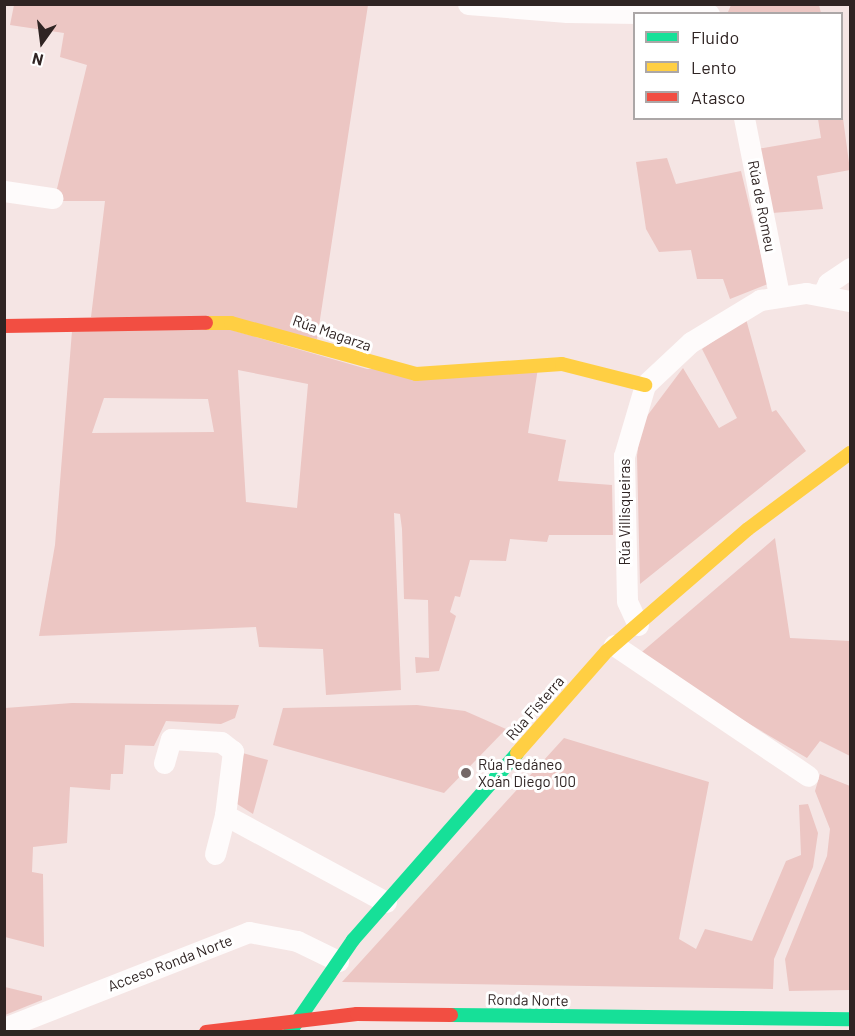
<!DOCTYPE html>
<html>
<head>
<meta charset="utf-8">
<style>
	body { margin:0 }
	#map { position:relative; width:855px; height:1036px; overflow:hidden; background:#f5e5e4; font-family:Barlow,sans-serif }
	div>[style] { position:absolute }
	.green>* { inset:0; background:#ecc6c3 }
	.street>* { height:21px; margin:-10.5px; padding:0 10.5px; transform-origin:10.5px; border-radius:10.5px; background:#fefbfb }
	.fast>* { height:14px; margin:-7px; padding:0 7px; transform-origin:7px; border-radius:7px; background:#16e098 }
	.slow>* { height:14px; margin:-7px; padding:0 7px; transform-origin:7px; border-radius:7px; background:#ffcf43 }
	.jam>* { height:14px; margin:-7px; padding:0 7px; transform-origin:7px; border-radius:7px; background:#f24e42 }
	.dots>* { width:16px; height:16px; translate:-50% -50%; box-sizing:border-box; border:3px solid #fff; border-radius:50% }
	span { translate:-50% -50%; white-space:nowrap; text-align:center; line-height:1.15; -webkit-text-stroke:6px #fff; paint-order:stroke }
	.street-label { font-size:15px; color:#2f2423 }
	.poi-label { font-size:15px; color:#2f2423 }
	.left { translate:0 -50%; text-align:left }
	.frame { position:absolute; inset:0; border:6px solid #2f2423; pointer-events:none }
	.legend { position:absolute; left:633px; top:12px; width:210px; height:108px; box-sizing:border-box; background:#fff; border:2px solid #aca7a7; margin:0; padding:8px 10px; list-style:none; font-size:18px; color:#2f2423 }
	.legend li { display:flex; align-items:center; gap:12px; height:30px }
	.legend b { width:30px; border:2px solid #aca7a7 }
	.north { position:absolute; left:12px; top:12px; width:60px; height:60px; -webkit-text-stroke:4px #fff; paint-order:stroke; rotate:194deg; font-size:16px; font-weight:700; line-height:24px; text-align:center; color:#2f2423 }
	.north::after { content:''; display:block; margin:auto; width:21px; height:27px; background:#2f2423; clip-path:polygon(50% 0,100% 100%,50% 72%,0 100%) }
</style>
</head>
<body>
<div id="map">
	<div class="green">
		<i style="clip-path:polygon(14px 5px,368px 5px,317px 339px,91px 317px,105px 201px,54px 201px,87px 65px,60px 57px,64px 33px,10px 25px)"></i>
		<i style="clip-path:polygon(819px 5px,821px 13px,728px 12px,731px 5px)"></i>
		<i style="clip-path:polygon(842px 111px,850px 170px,817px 176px,823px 209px,772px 213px,757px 149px,821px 138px,818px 119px,842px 118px)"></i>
		<i style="clip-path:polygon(667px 158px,676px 184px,741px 171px,768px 284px,730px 299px,723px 279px,697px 279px,691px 250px,659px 252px,646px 229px,636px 162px)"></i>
		<i style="clip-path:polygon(746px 319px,772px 412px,776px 410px,806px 451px,640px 584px,637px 456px,641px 424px,683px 368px,719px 428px,737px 418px,702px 349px)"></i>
		<i style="clip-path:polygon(evenodd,228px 329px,367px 369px,538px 368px,528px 433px,566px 440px,558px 481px,612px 485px,613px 535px,549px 535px,547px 542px,510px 539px,506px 561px,470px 560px,460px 597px,455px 596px,450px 612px,456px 616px,439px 671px,416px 673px,415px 657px,429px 658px,428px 600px,404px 599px,402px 529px,400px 514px,394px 513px,401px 690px,326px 695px,323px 649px,259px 647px,256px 627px,39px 636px,55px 545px,72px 331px,228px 329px,238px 370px,308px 384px,297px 508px,246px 502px,238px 370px,228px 329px,104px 398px,208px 399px,214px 432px,92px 433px,104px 398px)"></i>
		<i style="clip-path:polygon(775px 538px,790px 638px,850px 641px,850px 756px,820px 741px,807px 758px,636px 657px)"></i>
		<i style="clip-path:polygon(72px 703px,239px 705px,235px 718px,221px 724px,166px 721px,154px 746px,125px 745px,123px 774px,111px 774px,110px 790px,70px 787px,67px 843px,33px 847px,32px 872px,43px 874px,44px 947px,5px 937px,5px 708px)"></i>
		<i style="clip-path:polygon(417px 705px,465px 711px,506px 729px,444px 793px,273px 745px,283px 708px)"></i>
		<i style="clip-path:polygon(564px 738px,709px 782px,679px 939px,696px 949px,705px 929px,752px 941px,786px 861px,801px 855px,799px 805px,808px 804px,818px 833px,813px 867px,774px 959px,773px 989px,342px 982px)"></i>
		<i style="clip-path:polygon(239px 752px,268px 760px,253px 814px,234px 802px)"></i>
		<i style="clip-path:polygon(820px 774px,850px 786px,850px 990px,789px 991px,785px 959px,827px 856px,830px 829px,815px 791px)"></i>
		<i style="clip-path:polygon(5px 987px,42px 996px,42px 1000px,5px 1015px)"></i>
	</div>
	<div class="street">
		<i style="left:468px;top:4px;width:99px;rotate:4.6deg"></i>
		<i style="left:567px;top:12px;width:142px;rotate:0.8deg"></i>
		<i style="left:744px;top:118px;width:179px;rotate:78.8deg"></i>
		<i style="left:4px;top:191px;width:49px;rotate:8.3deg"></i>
		<i style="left:822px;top:295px;width:13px;rotate:-63deg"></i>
		<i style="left:828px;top:283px;width:27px;rotate:-34deg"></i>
		<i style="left:638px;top:625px;width:26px;rotate:-115deg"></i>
		<i style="left:627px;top:601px;width:145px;rotate:-91.2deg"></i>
		<i style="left:624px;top:456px;width:74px;rotate:-73.5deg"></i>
		<i style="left:645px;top:385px;width:63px;rotate:-43.1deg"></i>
		<i style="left:691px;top:342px;width:81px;rotate:-31.3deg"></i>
		<i style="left:760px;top:300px;width:47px;rotate:-8.7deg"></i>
		<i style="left:806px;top:293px;width:45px;rotate:10.3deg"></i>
		<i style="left:614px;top:645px;width:234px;rotate:34deg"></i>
		<i style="left:164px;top:763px;width:25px;rotate:-74deg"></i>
		<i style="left:171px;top:739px;width:50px;rotate:3.4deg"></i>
		<i style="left:221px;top:742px;width:15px;rotate:37deg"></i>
		<i style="left:233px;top:751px;width:64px;rotate:97.1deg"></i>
		<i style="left:225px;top:815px;width:183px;rotate:28.4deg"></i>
		<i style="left:215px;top:854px;width:40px;rotate:-75.6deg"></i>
		<i style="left:4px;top:1028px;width:263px;rotate:-21.4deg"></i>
		<i style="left:249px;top:932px;width:49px;rotate:10.6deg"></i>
		<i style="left:297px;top:941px;width:46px;rotate:26deg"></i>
	</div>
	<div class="fast">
		<i style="left:451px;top:1015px;width:399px;rotate:0.6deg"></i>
		<i style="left:290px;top:1032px;width:112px;rotate:-55.6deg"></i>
		<i style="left:353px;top:940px;width:249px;rotate:-48.7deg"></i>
	</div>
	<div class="slow">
		<i style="left:206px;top:323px;width:25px"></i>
		<i style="left:231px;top:323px;width:192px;rotate:15.4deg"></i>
		<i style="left:416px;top:374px;width:146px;rotate:-3.9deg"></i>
		<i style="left:562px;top:364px;width:86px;rotate:14.2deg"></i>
		<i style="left:517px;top:753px;width:136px;rotate:-48.6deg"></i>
		<i style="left:607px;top:651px;width:186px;rotate:-40.9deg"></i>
		<i style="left:748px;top:529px;width:127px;rotate:-36.7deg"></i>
	</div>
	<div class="jam">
		<i style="left:4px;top:326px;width:202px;rotate:-0.9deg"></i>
		<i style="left:206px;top:1032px;width:152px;rotate:-6.8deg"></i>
		<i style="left:357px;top:1014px;width:94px;rotate:0.6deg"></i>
	</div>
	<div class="dots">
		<i style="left:466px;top:773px;background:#746867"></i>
	</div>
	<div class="street-label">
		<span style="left:762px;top:206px;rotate:79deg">Rúa de Romeu</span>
		<span style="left:332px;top:333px;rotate:19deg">Rúa Magarza</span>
		<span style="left:625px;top:512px;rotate:-90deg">Rúa Villisqueiras</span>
		<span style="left:535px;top:708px;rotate:-49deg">Rúa Fisterra</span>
		<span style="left:170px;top:963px;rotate:-21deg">Acceso Ronda Norte</span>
		<span style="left:528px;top:1000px;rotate:1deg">Ronda Norte</span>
	</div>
	<div class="poi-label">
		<span class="left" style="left:478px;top:773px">Rúa Pedáneo<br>Xoán Diego 100</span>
	</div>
	<div class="frame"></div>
	<ul class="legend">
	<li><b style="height:8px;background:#16e098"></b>Fluido</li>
	<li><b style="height:8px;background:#ffcf43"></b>Lento</li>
	<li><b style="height:8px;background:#f24e42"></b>Atasco</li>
	</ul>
	<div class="north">N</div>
</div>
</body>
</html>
